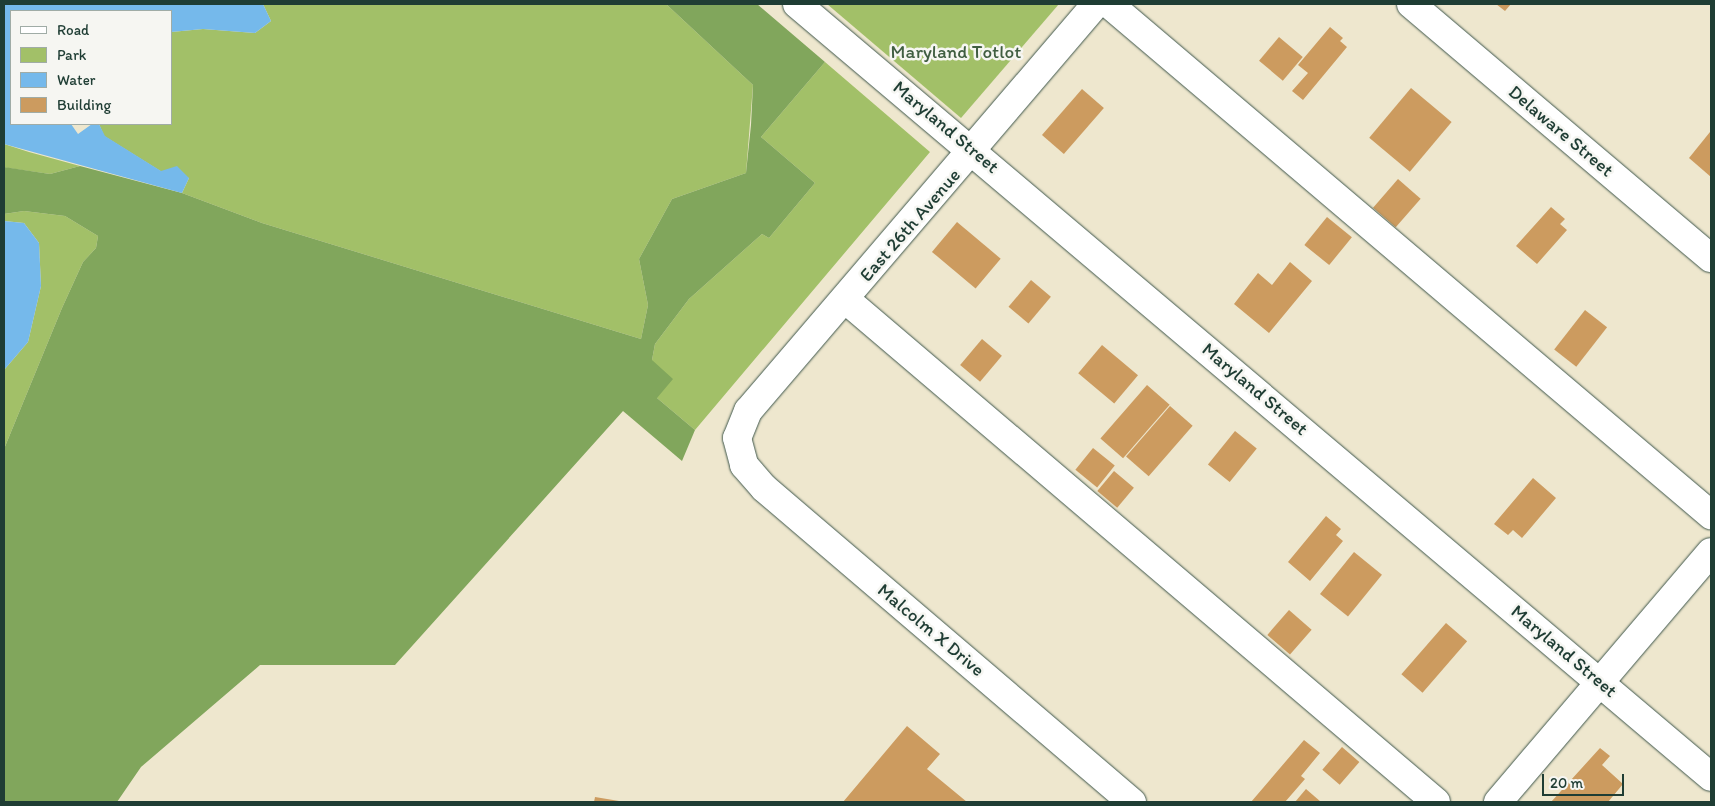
<!DOCTYPE html>
<html>
<head>
<meta charset="utf-8">
<style>
	body { margin:0 }
	#map { position:relative; width:1715px; height:806px; overflow:hidden; background:#eee7ce; font-family:Itim,sans-serif }
	div>[style] { position:absolute }
	.green>* { inset:0; background:#a2c068 }
	.forest>* { inset:0; background:#81a65c }
	.water>* { inset:0; background:#75b9eb }
	.building>* { inset:0; background:#cc9b5f; transform-origin:0 0 }
	.roads { filter:drop-shadow(0 0 1px #3e564b) drop-shadow(0 0 1px #3e564b) }
	.minor>* { height:28px; margin:-14px; padding:0 14px; transform-origin:14px; border-radius:14px; background:#fff }
	span { translate:-50% -50%; white-space:nowrap; text-align:center; line-height:1.15; -webkit-text-stroke:5px #f6f6f2; paint-order:stroke }
	.park-label { font-size:19px; color:#405e41 }
	.street-label { font-size:19px; color:#1f3d34 }
	.frame { position:absolute; inset:0; border:5px solid #1f3d34; pointer-events:none }
	.legend { position:absolute; left:10px; top:10px; width:162px; height:115px; box-sizing:border-box; background:#f6f6f2; border:1px solid #a0aca6; margin:0; padding:6px 9px; list-style:none; font-size:15px; color:#1f3d34 }
	.legend li { display:flex; align-items:center; gap:10px; height:25px }
	.legend b { width:25px; border:1px solid #a0aca6 }
	.scale { position:absolute; left:1542px; top:774px; width:82px; height:22px; box-sizing:border-box; border:2px solid #1f3d34; border-top:0; padding-left:6px; font-size:15px; line-height:18px; white-space:nowrap; color:#1f3d34; -webkit-text-stroke:4px #f6f6f2; paint-order:stroke }
</style>
</head>
<body>
<div id="map">
	<div class="green">
		<i style="clip-path:polygon(263px 4px,666px 4px,753px 85px,746px 173px,672px 199px,639px 259px,648px 305px,641px 339px,262px 223px,182px 193px,189px 178px,162px 172px,104px 136px,99px 124px,171px 124px,171px 32px,203px 29px,255px 33px,271px 21px)"></i>
		<i style="clip-path:polygon(827px 4px,1059px 4px,961px 118px)"></i>
		<i style="clip-path:polygon(825px 62px,930px 152px,695px 430px,657px 398px,652px 360px,655px 344px,689px 299px,762px 234px,769px 238px,815px 183px,761px 137px)"></i>
		<i style="clip-path:polygon(4px 144px,29px 152px,80px 166px,50px 174px,8px 168px,4px 167px)"></i>
		<i style="clip-path:polygon(24px 211px,65px 216px,98px 236px,96px 248px,83px 262px,62px 308px,4px 449px,4px 370px,28px 342px,41px 286px,39px 243px,24px 223px,4px 221px,4px 214px)"></i>
	</div>
	<div class="forest">
		<i style="clip-path:polygon(666px 4px,757px 4px,825px 62px,761px 137px,815px 183px,769px 238px,762px 234px,689px 299px,655px 344px,652px 360px,673px 379px,657px 398px,695px 430px,682px 461px,623px 411px,395px 665px,260px 665px,141px 767px,117px 802px,4px 802px,4px 449px,62px 308px,83px 262px,96px 248px,98px 236px,65px 216px,24px 211px,4px 214px,4px 167px,50px 174px,80px 166px,182px 193px,262px 223px,641px 339px,648px 305px,639px 259px,672px 199px,746px 173px,751px 125px,753px 85px)"></i>
	</div>
	<div class="water">
		<i style="clip-path:polygon(4px 4px,263px 4px,271px 21px,255px 33px,203px 29px,171px 32px,171px 11px,11px 11px,11px 124px,71px 124px,78px 134px,92px 124px,99px 124px,105px 136px,161px 171px,177px 166px,189px 178px,182px 193px,4px 144px)"></i>
		<i style="clip-path:polygon(4px 221px,24px 223px,39px 243px,41px 286px,28px 342px,4px 370px)"></i>
	</div>
	<div class="building">
		<i style="clip-path:polygon(1496px 4px,1511px 4px,1505px 11px)"></i>
		<i style="clip-path:polygon(1330px 27px,1343px 38px,1340px 41px,1347px 47px,1303px 100px,1292px 91px,1308px 73px,1298px 65px)"></i>
		<i style="left:1279px;top:37px;width:31px;height:31px;rotate:40deg"></i>
		<i style="left:1411px;top:88px;width:53px;height:65px;rotate:40deg"></i>
		<i style="left:1082px;top:89px;width:29px;height:61px;rotate:41deg"></i>
		<i style="clip-path:polygon(1710px 132px,1711px 134px,1711px 177px,1689px 158px)"></i>
		<i style="left:1398px;top:179px;width:30px;height:38px;rotate:41deg"></i>
		<i style="clip-path:polygon(1551px 207px,1565px 219px,1560px 224px,1567px 230px,1537px 264px,1516px 246px)"></i>
		<i style="left:1327px;top:217px;width:32px;height:36px;rotate:39deg"></i>
		<i style="left:957px;top:222px;width:57px;height:39px;rotate:40deg"></i>
		<i style="clip-path:polygon(1290px 262px,1312px 281px,1269px 333px,1234px 304px,1258px 273px,1272px 285px)"></i>
		<i style="left:1031px;top:280px;width:26px;height:35px;rotate:40deg"></i>
		<i style="left:1585px;top:310px;width:28px;height:50px;rotate:38deg"></i>
		<i style="left:982px;top:339px;width:26px;height:34px;rotate:40deg"></i>
		<i style="left:1102px;top:345px;width:47px;height:37px;rotate:40deg"></i>
		<i style="left:1147px;top:385px;width:30px;height:71px;rotate:41deg"></i>
		<i style="left:1170px;top:406px;width:30px;height:67px;rotate:41deg"></i>
		<i style="left:1235px;top:431px;width:28px;height:43px;rotate:39deg"></i>
		<i style="left:1093px;top:448px;width:28px;height:28px;rotate:39deg"></i>
		<i style="left:1114px;top:471px;width:26px;height:26px;rotate:40deg"></i>
		<i style="clip-path:polygon(1533px 478px,1556px 498px,1522px 538px,1513px 530px,1508px 535px,1494px 524px)"></i>
		<i style="clip-path:polygon(1326px 516px,1341px 529px,1336px 535px,1343px 541px,1310px 581px,1288px 562px)"></i>
		<i style="left:1354px;top:552px;width:36px;height:54px;rotate:39deg"></i>
		<i style="left:1289px;top:610px;width:30px;height:33px;rotate:41deg"></i>
		<i style="left:1446px;top:623px;width:28px;height:68px;rotate:41deg"></i>
		<i style="clip-path:polygon(907px 726px,940px 754px,927px 769px,967px 802px,843px 802px)"></i>
		<i style="clip-path:polygon(1304px 740px,1320px 753px,1301px 776px,1305px 779px,1285px 802px,1251px 802px)"></i>
		<i style="left:1342px;top:747px;width:23px;height:30px;rotate:41deg"></i>
		<i style="clip-path:polygon(1600px 748px,1610px 756px,1602px 765px,1623px 784px,1608px 802px,1551px 802px)"></i>
		<i style="clip-path:polygon(1306px 789px,1321px 802px,1295px 802px)"></i>
		<i style="clip-path:polygon(595px 797px,619px 801px,619px 802px,594px 802px)"></i>
	</div>
	<div class="roads">
		<div class="minor">
			<i style="left:797px;top:4px;width:1197px;rotate:40.22deg"></i>
			<i style="left:1096px;top:4px;width:535px;rotate:130.53deg"></i>
			<i style="left:748px;top:411px;width:29px;rotate:112deg"></i>
			<i style="left:737px;top:438px;width:28px;rotate:75deg"></i>
			<i style="left:744px;top:465px;width:30px;rotate:49deg"></i>
			<i style="left:764px;top:488px;width:484px;rotate:40.5deg"></i>
			<i style="left:1109px;top:4px;width:790px;rotate:40.33deg"></i>
			<i style="left:1411px;top:4px;width:393px;rotate:40.3deg"></i>
			<i style="left:845px;top:299px;width:776px;rotate:40.4deg"></i>
			<i style="left:1498px;top:802px;width:328px;rotate:-49.6deg"></i>
		</div>
	</div>
	<div class="park-label">
		<span style="left:956px;top:52px">Maryland Totlot</span>
	</div>
	<div class="street-label">
		<span style="left:946px;top:127px;rotate:40deg">Maryland Street</span>
		<span style="left:1561px;top:131px;rotate:40deg">Delaware Street</span>
		<span style="left:910px;top:225px;rotate:-49deg">East 26th Avenue</span>
		<span style="left:1255px;top:389px;rotate:40deg">Maryland Street</span>
		<span style="left:931px;top:630px;rotate:40deg">Malcolm X Drive</span>
		<span style="left:1564px;top:651px;rotate:40deg">Maryland Street</span>
	</div>
	<div class="frame"></div>
	<ul class="legend">
	<li><b style="height:6px;background:#fff"></b>Road</li>
	<li><b style="height:14px;background:#a2c068"></b>Park</li>
	<li><b style="height:14px;background:#75b9eb"></b>Water</li>
	<li><b style="height:14px;background:#cc9b5f"></b>Building</li>
	</ul>
	<div class="scale">20 m</div>
</div>
</body>
</html>
